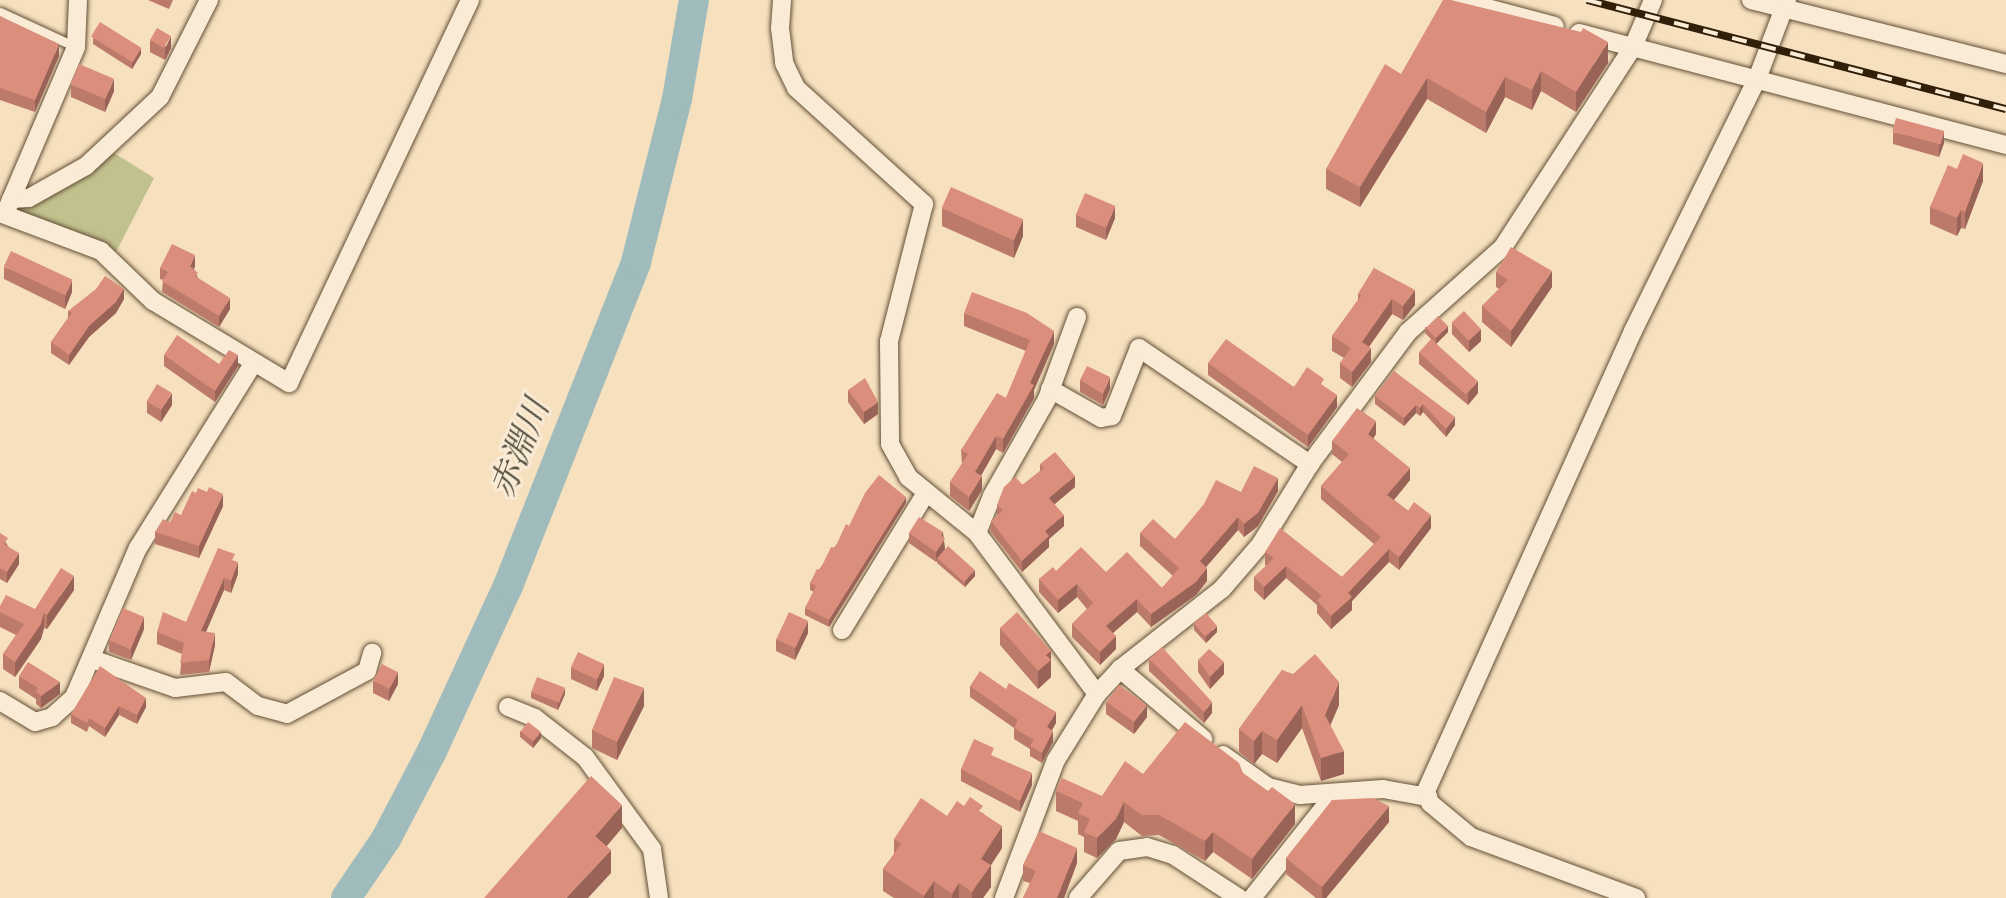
<!DOCTYPE html>
<html>
<head>
<meta charset="utf-8">
<style>
	body { margin:0 }
	#map { position:relative; width:2006px; height:898px; overflow:hidden; background:#f6e0be; font-family:"IM FELL English","Noto Serif JP",serif }
	div>[style] { position:absolute }
	.green>* { inset:0; background:#c1c18e }
	.river>* { height:30px; margin:-15px; padding:0 15px; transform-origin:15px; border-radius:15px; background:#a0bbbb }
	.roads { filter:drop-shadow(0 0 2px #634f36) drop-shadow(0 0 2px #634f36) }
	.service>* { height:9px; margin:-4.5px; padding:0 4.5px; transform-origin:4.5px; border-radius:4.5px; background:#f9ebd5 }
	.minor>* { height:18px; margin:-9px; padding:0 9px; transform-origin:9px; border-radius:9px; background:#f9ebd5 }
	.rail>* { height:8px; margin-top:-4px; transform-origin:0; background:repeating-linear-gradient(90deg,#f9ebd5 0 15px,#321f09 0 30px); box-sizing:border-box; border-block:2px solid #321f09 }
	.wall>* { inset:0; background:#bc7a6b }
	.shaded-wall>* { inset:0; background:#996357 }
	.building>* { inset:0; background:#db8e7c; transform-origin:0 0 }
	span { translate:-50% -50%; white-space:nowrap; text-align:center; line-height:1.15; -webkit-text-stroke:6px #f9ebd5; paint-order:stroke }
	.water-label { font-size:34px; color:#534e3e; font-style:italic }
</style>
</head>
<body>
<div id="map">
	<div class="green">
		<i style="clip-path:polygon(114px 153px,154px 178px,115px 254px,5px 215px)"></i>
	</div>
	<div class="river">
		<i style="left:346px;top:898px;width:71px;rotate:-55.9deg"></i>
		<i style="left:386px;top:839px;width:99px;rotate:-62.4deg"></i>
		<i style="left:432px;top:751px;width:182px;rotate:-65.3deg"></i>
		<i style="left:508px;top:586px;width:348px;rotate:-68.4deg"></i>
		<i style="left:636px;top:262px;width:168px;rotate:-75.9deg"></i>
		<i style="left:677px;top:99px;width:100px;rotate:-80.3deg"></i>
	</div>
	<div class="roads">
		<div class="service">
			<i style="left:0;top:12px;width:84px;rotate:24.7deg"></i>
		</div>
		<div class="minor">
			<i style="left:782px;top:0;width:28px;rotate:94deg"></i>
			<i style="left:780px;top:28px;width:35px;rotate:83deg"></i>
			<i style="left:784px;top:63px;width:28px;rotate:64deg"></i>
			<i style="left:796px;top:88px;width:173px;rotate:42.2deg"></i>
			<i style="left:924px;top:204px;width:141px;rotate:104.3deg"></i>
			<i style="left:889px;top:341px;width:103px;rotate:89.4deg"></i>
			<i style="left:890px;top:444px;width:38px;rotate:61deg"></i>
			<i style="left:908px;top:477px;width:89px;rotate:39.1deg"></i>
			<i style="left:1457px;top:0;width:101px;rotate:14.9deg"></i>
			<i style="left:1751px;top:0;width:263px;rotate:14.1deg"></i>
			<i style="left:1579px;top:33px;width:441px;rotate:14.7deg"></i>
			<i style="left:11px;top:199px;width:18px;rotate:-3deg"></i>
			<i style="left:29px;top:198px;width:65px;rotate:-29.3deg"></i>
			<i style="left:86px;top:166px;width:101px;rotate:-43deg"></i>
			<i style="left:160px;top:97px;width:109px;rotate:-63.2deg"></i>
			<i style="left:7px;top:209px;width:176px;rotate:-66.9deg"></i>
			<i style="left:76px;top:47px;width:47px;rotate:-87.6deg"></i>
			<i style="left:0;top:213px;width:108px;rotate:20.6deg"></i>
			<i style="left:101px;top:251px;width:72px;rotate:43.9deg"></i>
			<i style="left:153px;top:301px;width:159px;rotate:31.1deg"></i>
			<i style="left:289px;top:383px;width:424px;rotate:-64.7deg"></i>
			<i style="left:1077px;top:317px;width:87px;rotate:110.1deg"></i>
			<i style="left:1047px;top:399px;width:112px;rotate:119.6deg"></i>
			<i style="left:992px;top:496px;width:40px;rotate:112deg"></i>
			<i style="left:977px;top:533px;width:201px;rotate:53.3deg"></i>
			<i style="left:1050px;top:389px;width:59px;rotate:29.6deg"></i>
			<i style="left:1101px;top:418px;width:11px;rotate:-10deg"></i>
			<i style="left:1112px;top:416px;width:73px;rotate:-68.3deg"></i>
			<i style="left:1139px;top:348px;width:207px;rotate:34.2deg"></i>
			<i style="left:842px;top:630px;width:161px;rotate:-58.5deg"></i>
			<i style="left:92px;top:659px;width:88px;rotate:19.3deg"></i>
			<i style="left:175px;top:688px;width:51px;rotate:-6.7deg"></i>
			<i style="left:226px;top:682px;width:40px;rotate:37deg"></i>
			<i style="left:258px;top:706px;width:30px;rotate:15deg"></i>
			<i style="left:287px;top:714px;width:91px;rotate:-28.3deg"></i>
			<i style="left:367px;top:671px;width:19px;rotate:-74deg"></i>
			<i style="left:1120px;top:669px;width:109px;rotate:40.1deg"></i>
			<i style="left:0;top:701px;width:41px;rotate:31deg"></i>
			<i style="left:35px;top:722px;width:18px;rotate:-16deg"></i>
			<i style="left:52px;top:717px;width:30px;rotate:-42deg"></i>
			<i style="left:74px;top:697px;width:162px;rotate:-66.8deg"></i>
			<i style="left:138px;top:548px;width:217px;rotate:-58deg"></i>
			<i style="left:508px;top:707px;width:29px;rotate:22deg"></i>
			<i style="left:535px;top:718px;width:63px;rotate:38deg"></i>
			<i style="left:585px;top:757px;width:114px;rotate:53.9deg"></i>
			<i style="left:652px;top:849px;width:49px;rotate:81.9deg"></i>
			<i style="left:1223px;top:755px;width:55px;rotate:35.4deg"></i>
			<i style="left:1268px;top:787px;width:33px;rotate:14deg"></i>
			<i style="left:1300px;top:795px;width:83px;rotate:-4.1deg"></i>
			<i style="left:1383px;top:789px;width:46px;rotate:10.1deg"></i>
			<i style="left:1004px;top:898px;width:147px;rotate:-69.4deg"></i>
			<i style="left:1056px;top:760px;width:78px;rotate:-58.2deg"></i>
			<i style="left:1097px;top:694px;width:34px;rotate:-47deg"></i>
			<i style="left:1120px;top:669px;width:130px;rotate:-38.1deg"></i>
			<i style="left:1222px;top:589px;width:58px;rotate:-49.2deg"></i>
			<i style="left:1260px;top:545px;width:95px;rotate:-58.3deg"></i>
			<i style="left:1310px;top:464px;width:164px;rotate:-53.4deg"></i>
			<i style="left:1408px;top:332px;width:127px;rotate:-41.8deg"></i>
			<i style="left:1503px;top:247px;width:239px;rotate:-57deg"></i>
			<i style="left:1633px;top:47px;width:51px;rotate:-66.9deg"></i>
			<i style="left:1078px;top:898px;width:62px;rotate:-48.9deg"></i>
			<i style="left:1119px;top:851px;width:28px;rotate:-8deg"></i>
			<i style="left:1147px;top:847px;width:27px;rotate:17deg"></i>
			<i style="left:1173px;top:855px;width:79px;rotate:33.1deg"></i>
			<i style="left:1252px;top:898px;width:132px;rotate:-51.5deg"></i>
			<i style="left:1636px;top:898px;width:176px;rotate:-159.7deg"></i>
			<i style="left:1471px;top:837px;width:53px;rotate:-140.3deg"></i>
			<i style="left:1430px;top:803px;width:13px;rotate:-108deg"></i>
			<i style="left:1426px;top:791px;width:504px;rotate:-65.77deg"></i>
			<i style="left:1633px;top:331px;width:281px;rotate:-63.8deg"></i>
			<i style="left:1757px;top:79px;width:85px;rotate:-69.2deg"></i>
		</div>
	</div>
	<div class="rail">
		<i style="left:1587px;top:0;width:433px;rotate:14.6deg"></i>
	</div>
	<div class="wall">
		<i style="clip-path:polygon(148px 0,173px 0,169px 9px)"></i>
		<i style="clip-path:polygon(0 16px,59px 56px,35px 112px,0 100px)"></i>
		<i style="clip-path:polygon(93px 38px,141px 54px,132px 69px,93px 44px)"></i>
		<i style="clip-path:polygon(150px 40px,171px 48px,165px 60px,150px 52px)"></i>
		<i style="clip-path:polygon(1608px 63px,1576px 112px,1541px 91px,1532px 110px,1505px 97px,1486px 133px,1427px 99px,1360px 207px,1326px 189px,1326px 169px,1401px 74px)"></i>
		<i style="clip-path:polygon(71px 85px,114px 91px,105px 112px,71px 97px)"></i>
		<i style="clip-path:polygon(1893px 132px,1944px 143px,1939px 157px,1893px 144px)"></i>
		<i style="clip-path:polygon(1957px 169px,1983px 181px,1965px 229px,1961px 228px,1957px 236px,1930px 224px,1930px 207px)"></i>
		<i style="clip-path:polygon(942px 208px,1023px 236px,1014px 258px,942px 226px)"></i>
		<i style="clip-path:polygon(1076px 215px,1115px 218px,1106px 240px,1076px 227px)"></i>
		<i style="clip-path:polygon(195px 266px,194px 269px,198px 278px,230px 309px,219px 327px,162px 292px,163px 280px,160px 279px,160px 268px)"></i>
		<i style="clip-path:polygon(4px 267px,72px 292px,65px 309px,4px 279px)"></i>
		<i style="clip-path:polygon(1374px 268px,1415px 305px,1403px 320px,1392px 314px,1369px 347px,1371px 362px,1352px 387px,1340px 378px,1340px 363px,1344px 358px,1332px 351px,1332px 336px,1358px 300px,1358px 294px)"></i>
		<i style="clip-path:polygon(1496px 272px,1552px 287px,1511px 347px,1482px 322px,1482px 306px,1499px 289px,1496px 287px)"></i>
		<i style="clip-path:polygon(124px 299px,116px 313px,89px 337px,69px 365px,51px 353px,51px 342px,68px 318px,68px 311px)"></i>
		<i style="clip-path:polygon(964px 313px,1054px 344px,1034px 390px,1034px 398px,1003px 453px,996px 449px,981px 476px,982px 490px,969px 511px,950px 496px,950px 482px,962px 464px,961px 450px,1006px 398px,1026px 351px,964px 326px)"></i>
		<i style="clip-path:polygon(1452px 323px,1481px 341px,1469px 352px,1452px 334px)"></i>
		<i style="clip-path:polygon(1425px 327px,1448px 332px,1436px 344px,1478px 393px,1468px 405px,1419px 364px,1419px 352px,1434px 342px,1425px 333px)"></i>
		<i style="clip-path:polygon(164px 355px,219px 364px,238px 366px,215px 402px,164px 366px)"></i>
		<i style="clip-path:polygon(1208px 363px,1294px 387px,1337px 407px,1308px 447px,1208px 375px)"></i>
		<i style="clip-path:polygon(1394px 371px,1455px 425px,1446px 437px,1423px 412px,1420px 416px,1416px 413px,1404px 426px,1375px 404px,1375px 396px)"></i>
		<i style="clip-path:polygon(1080px 380px,1110px 389px,1103px 405px,1080px 392px)"></i>
		<i style="clip-path:polygon(848px 390px,878px 414px,864px 424px,848px 402px)"></i>
		<i style="clip-path:polygon(147px 401px,172px 405px,161px 422px,147px 413px)"></i>
		<i style="clip-path:polygon(1376px 434px,1373px 438px,1410px 480px,1394px 500px,1431px 528px,1399px 570px,1389px 562px,1352px 601px,1352px 610px,1331px 629px,1317px 613px,1317px 605px,1286px 578px,1264px 600px,1254px 590px,1254px 577px,1266px 566px,1265px 565px,1265px 552px,1342px 577px,1374px 544px,1321px 499px,1321px 486px,1342px 462px,1332px 454px,1332px 441px)"></i>
		<i style="clip-path:polygon(1040px 464px,1075px 487px,1054px 504px,1064px 526px,1049px 539px,1049px 547px,1022px 572px,991px 532px,991px 521px,997px 516px,997px 505px,1040px 471px)"></i>
		<i style="clip-path:polygon(1278px 491px,1258px 526px,1244px 537px,1238px 530px,1206px 567px,1207px 581px,1196px 595px,1151px 627px,1137px 612px,1113px 633px,1116px 649px,1100px 665px,1072px 637px,1072px 624px,1087px 609px,1077px 597px,1058px 613px,1039px 592px,1039px 579px,1056px 571px,1106px 572px,1162px 588px,1173px 576px,1140px 546px,1140px 533px,1175px 539px,1241px 492px)"></i>
		<i style="clip-path:polygon(906px 503px,829px 627px,805px 615px,805px 608px,814px 592px,810px 590px,810px 583px,849px 526px)"></i>
		<i style="clip-path:polygon(223px 506px,199px 558px,155px 544px,155px 532px,181px 515px)"></i>
		<i style="clip-path:polygon(0 533px,19px 564px,7px 583px,0 579px)"></i>
		<i style="clip-path:polygon(909px 533px,943px 537px,945px 549px,943px 551px,975px 576px,965px 587px,937px 563px,937px 561px,936px 562px,909px 543px)"></i>
		<i style="clip-path:polygon(235px 561px,238px 574px,231px 593px,224px 590px,206px 632px,215px 645px,209px 672px,180px 675px,182px 654px,157px 644px,157px 632px,186px 622px)"></i>
		<i style="clip-path:polygon(74px 590px,47px 629px,44px 628px,41px 639px,15px 677px,3px 669px,3px 654px,16px 635px,0 627px,0 606px,35px 609px)"></i>
		<i style="clip-path:polygon(1194px 624px,1217px 632px,1206px 643px,1194px 630px)"></i>
		<i style="clip-path:polygon(1000px 628px,1051px 651px,1051px 677px,1038px 689px,1000px 645px)"></i>
		<i style="clip-path:polygon(144px 629px,131px 660px,109px 652px,109px 640px)"></i>
		<i style="clip-path:polygon(808px 633px,795px 660px,776px 651px,776px 639px)"></i>
		<i style="clip-path:polygon(1149px 659px,1212px 713px,1204px 723px,1149px 671px)"></i>
		<i style="clip-path:polygon(1198px 660px,1224px 674px,1210px 689px,1198px 672px)"></i>
		<i style="clip-path:polygon(571px 667px,604px 676px,597px 691px,571px 679px)"></i>
		<i style="clip-path:polygon(1282px 670px,1339px 705px,1330px 725px,1344px 774px,1321px 781px,1302px 728px,1277px 763px,1262px 754px,1254px 764px,1239px 752px,1239px 729px)"></i>
		<i style="clip-path:polygon(19px 676px,60px 694px,41px 708px,36px 704px,36px 699px,19px 688px)"></i>
		<i style="clip-path:polygon(373px 681px,398px 684px,389px 701px,373px 693px)"></i>
		<i style="clip-path:polygon(970px 686px,1056px 723px,1052px 730px,1053px 742px,1042px 763px,1030px 756px,1030px 749px,1014px 739px,1014px 728px,970px 697px)"></i>
		<i style="clip-path:polygon(531px 692px,565px 694px,558px 710px,531px 698px)"></i>
		<i style="clip-path:polygon(146px 698px,146px 707px,137px 724px,119px 715px,105px 737px,89px 726px,87px 732px,71px 723px,71px 714px)"></i>
		<i style="clip-path:polygon(1106px 702px,1147px 717px,1134px 734px,1106px 714px)"></i>
		<i style="clip-path:polygon(644px 706px,617px 760px,592px 748px,592px 730px)"></i>
		<i style="clip-path:polygon(520px 731px,541px 738px,533px 748px,520px 737px)"></i>
		<i style="clip-path:polygon(961px 769px,1032px 785px,1020px 812px,961px 781px)"></i>
		<i style="clip-path:polygon(1243px 773px,1295px 824px,1252px 879px,1213px 852px,1205px 861px,1159px 835px,1142px 836px,1124px 822px,1116px 839px,1097px 858px,1084px 852px,1084px 837px,1078px 834px,1078px 821px,1056px 811px,1056px 791px,1102px 796px,1143px 774px)"></i>
		<i style="clip-path:polygon(964px 806px,983px 813px,1002px 848px,991px 865px,991px 887px,983px 898px,894px 898px,883px 891px,883px 869px,894px 854px,894px 839px,947px 816px)"></i>
		<i style="clip-path:polygon(1389px 822px,1326px 898px,1316px 898px,1286px 874px,1286px 858px)"></i>
		<i style="clip-path:polygon(1077px 863px,1064px 898px,1023px 898px,1030px 883px,1023px 881px,1023px 865px)"></i>
	</div>
	<div class="shaded-wall">
		<i style="clip-path:polygon(171px 36px,171px 48px,165px 60px,165px 49px)"></i>
		<i style="clip-path:polygon(1608px 42px,1608px 63px,1576px 112px,1576px 92px)"></i>
		<i style="clip-path:polygon(59px 44px,59px 56px,35px 112px,35px 100px)"></i>
		<i style="clip-path:polygon(141px 48px,141px 54px,132px 69px,132px 63px)"></i>
		<i style="clip-path:polygon(1541px 71px,1541px 91px,1532px 110px,1532px 90px)"></i>
		<i style="clip-path:polygon(1505px 77px,1505px 97px,1486px 133px,1486px 112px)"></i>
		<i style="clip-path:polygon(1427px 78px,1427px 99px,1360px 207px,1360px 187px)"></i>
		<i style="clip-path:polygon(114px 79px,114px 91px,105px 112px,105px 100px)"></i>
		<i style="clip-path:polygon(1944px 131px,1944px 143px,1939px 157px,1939px 145px)"></i>
		<i style="clip-path:polygon(1983px 163px,1983px 181px,1965px 229px,1965px 212px)"></i>
		<i style="clip-path:polygon(1115px 206px,1115px 218px,1106px 240px,1106px 228px)"></i>
		<i style="clip-path:polygon(1961px 210px,1961px 228px,1957px 236px,1957px 218px)"></i>
		<i style="clip-path:polygon(1023px 219px,1023px 236px,1014px 258px,1014px 240px)"></i>
		<i style="clip-path:polygon(195px 255px,195px 266px,190px 277px,190px 266px)"></i>
		<i style="clip-path:polygon(1552px 271px,1552px 287px,1511px 347px,1511px 331px)"></i>
		<i style="clip-path:polygon(72px 280px,72px 292px,65px 309px,65px 297px)"></i>
		<i style="clip-path:polygon(124px 289px,124px 299px,116px 313px,89px 337px,69px 365px,69px 355px,89px 326px)"></i>
		<i style="clip-path:polygon(1415px 290px,1415px 305px,1403px 320px,1403px 306px)"></i>
		<i style="clip-path:polygon(230px 298px,230px 309px,219px 327px,219px 316px)"></i>
		<i style="clip-path:polygon(1392px 299px,1392px 314px,1362px 356px,1362px 342px)"></i>
		<i style="clip-path:polygon(1448px 326px,1448px 332px,1436px 344px,1436px 338px)"></i>
		<i style="clip-path:polygon(1481px 329px,1481px 341px,1469px 352px,1469px 340px)"></i>
		<i style="clip-path:polygon(1054px 331px,1054px 344px,1034px 390px,1034px 398px,1003px 453px,1003px 439px,1030px 383px)"></i>
		<i style="clip-path:polygon(1371px 348px,1371px 362px,1352px 387px,1352px 372px)"></i>
		<i style="clip-path:polygon(238px 355px,238px 366px,215px 402px,215px 391px)"></i>
		<i style="clip-path:polygon(1110px 377px,1110px 389px,1103px 405px,1103px 394px)"></i>
		<i style="clip-path:polygon(1478px 381px,1478px 393px,1468px 405px,1468px 393px)"></i>
		<i style="clip-path:polygon(172px 393px,172px 405px,161px 422px,161px 410px)"></i>
		<i style="clip-path:polygon(1337px 395px,1337px 407px,1308px 447px,1308px 435px)"></i>
		<i style="clip-path:polygon(878px 402px,878px 414px,864px 424px,864px 412px)"></i>
		<i style="clip-path:polygon(1423px 404px,1423px 412px,1420px 416px,1420px 408px)"></i>
		<i style="clip-path:polygon(1416px 405px,1416px 413px,1404px 426px,1404px 418px)"></i>
		<i style="clip-path:polygon(1455px 417px,1455px 425px,1446px 437px,1446px 429px)"></i>
		<i style="clip-path:polygon(1376px 421px,1376px 434px,1368px 447px,1368px 434px)"></i>
		<i style="clip-path:polygon(996px 436px,996px 449px,975px 486px,975px 472px)"></i>
		<i style="clip-path:polygon(1410px 468px,1410px 480px,1387px 508px,1387px 495px)"></i>
		<i style="clip-path:polygon(982px 476px,982px 490px,969px 511px,969px 497px)"></i>
		<i style="clip-path:polygon(1075px 476px,1075px 487px,1049px 509px,1049px 498px)"></i>
		<i style="clip-path:polygon(1278px 478px,1278px 491px,1258px 526px,1244px 537px,1244px 524px)"></i>
		<i style="clip-path:polygon(223px 494px,223px 506px,199px 558px,199px 546px)"></i>
		<i style="clip-path:polygon(906px 497px,906px 503px,829px 627px,829px 620px)"></i>
		<i style="clip-path:polygon(1064px 515px,1064px 526px,1049px 539px,1049px 547px,1022px 572px,1022px 561px,1045px 531px)"></i>
		<i style="clip-path:polygon(1431px 515px,1431px 528px,1399px 570px,1399px 557px)"></i>
		<i style="clip-path:polygon(1238px 517px,1238px 530px,1200px 574px,1200px 561px)"></i>
		<i style="clip-path:polygon(943px 532px,945px 549px,939px 558px,937px 557px,936px 562px,936px 552px,941px 535px)"></i>
		<i style="clip-path:polygon(1389px 549px,1389px 562px,1352px 601px,1352px 610px,1331px 629px,1331px 616px,1348px 593px)"></i>
		<i style="clip-path:polygon(19px 553px,19px 564px,7px 583px,7px 572px)"></i>
		<i style="clip-path:polygon(238px 562px,238px 574px,231px 593px,231px 581px)"></i>
		<i style="clip-path:polygon(1286px 566px,1286px 578px,1264px 600px,1264px 587px)"></i>
		<i style="clip-path:polygon(1207px 568px,1207px 581px,1196px 595px,1151px 627px,1151px 614px)"></i>
		<i style="clip-path:polygon(975px 570px,975px 576px,965px 587px,965px 581px)"></i>
		<i style="clip-path:polygon(74px 576px,74px 590px,47px 629px,47px 615px)"></i>
		<i style="clip-path:polygon(224px 578px,224px 590px,201px 643px,201px 631px)"></i>
		<i style="clip-path:polygon(1077px 584px,1077px 597px,1058px 613px,1058px 600px)"></i>
		<i style="clip-path:polygon(1137px 599px,1137px 612px,1106px 639px,1106px 626px)"></i>
		<i style="clip-path:polygon(44px 613px,44px 628px,41px 639px,15px 677px,15px 662px)"></i>
		<i style="clip-path:polygon(144px 617px,144px 629px,131px 660px,131px 648px)"></i>
		<i style="clip-path:polygon(808px 621px,808px 633px,795px 660px,795px 648px)"></i>
		<i style="clip-path:polygon(1217px 626px,1217px 632px,1206px 643px,1206px 637px)"></i>
		<i style="clip-path:polygon(215px 633px,215px 645px,209px 672px,209px 660px)"></i>
		<i style="clip-path:polygon(1116px 636px,1116px 649px,1100px 665px,1100px 652px)"></i>
		<i style="clip-path:polygon(1051px 651px,1051px 677px,1038px 689px,1038px 671px,1046px 655px)"></i>
		<i style="clip-path:polygon(1224px 662px,1224px 674px,1210px 689px,1210px 677px)"></i>
		<i style="clip-path:polygon(604px 664px,604px 676px,597px 691px,597px 679px)"></i>
		<i style="clip-path:polygon(398px 672px,398px 684px,389px 701px,389px 689px)"></i>
		<i style="clip-path:polygon(60px 682px,60px 694px,41px 708px,41px 696px)"></i>
		<i style="clip-path:polygon(1339px 682px,1339px 705px,1325px 738px,1325px 715px)"></i>
		<i style="clip-path:polygon(565px 688px,565px 694px,558px 710px,558px 704px)"></i>
		<i style="clip-path:polygon(644px 688px,644px 706px,617px 760px,617px 742px)"></i>
		<i style="clip-path:polygon(146px 698px,146px 707px,137px 724px,137px 715px)"></i>
		<i style="clip-path:polygon(1212px 702px,1212px 713px,1204px 723px,1204px 712px)"></i>
		<i style="clip-path:polygon(1147px 705px,1147px 717px,1134px 734px,1134px 722px)"></i>
		<i style="clip-path:polygon(1302px 705px,1302px 728px,1277px 763px,1277px 740px)"></i>
		<i style="clip-path:polygon(119px 706px,119px 715px,105px 737px,105px 728px)"></i>
		<i style="clip-path:polygon(1056px 712px,1056px 723px,1047px 738px,1047px 727px)"></i>
		<i style="clip-path:polygon(1053px 731px,1053px 742px,1042px 763px,1042px 753px)"></i>
		<i style="clip-path:polygon(1262px 731px,1262px 754px,1254px 764px,1254px 741px)"></i>
		<i style="clip-path:polygon(541px 732px,541px 738px,533px 748px,533px 742px)"></i>
		<i style="clip-path:polygon(1344px 751px,1344px 774px,1321px 781px,1321px 758px)"></i>
		<i style="clip-path:polygon(1032px 773px,1032px 785px,1020px 812px,1020px 801px)"></i>
		<i style="clip-path:polygon(1124px 802px,1124px 822px,1116px 839px,1097px 858px,1097px 838px)"></i>
		<i style="clip-path:polygon(1295px 804px,1295px 824px,1252px 879px,1252px 859px)"></i>
		<i style="clip-path:polygon(622px 805px,622px 828px,595px 860px,595px 836px)"></i>
		<i style="clip-path:polygon(1389px 806px,1389px 822px,1326px 898px,1322px 898px,1322px 887px)"></i>
		<i style="clip-path:polygon(1002px 826px,1002px 848px,991px 865px,991px 887px,983px 898px,972px 898px,972px 892px,981px 859px)"></i>
		<i style="clip-path:polygon(1213px 832px,1213px 852px,1205px 861px,1205px 841px)"></i>
		<i style="clip-path:polygon(1077px 848px,1077px 863px,1064px 898px,1057px 898px)"></i>
		<i style="clip-path:polygon(611px 850px,611px 873px,588px 898px,566px 898px)"></i>
		<i style="clip-path:polygon(934px 881px,934px 898px,924px 898px,924px 896px)"></i>
		<i style="clip-path:polygon(959px 883px,959px 898px,952px 898px,952px 894px)"></i>
	</div>
	<div class="building">
		<i style="clip-path:polygon(1443px 0,1451px 0,1581px 32px,1583px 28px,1608px 42px,1576px 92px,1541px 71px,1532px 90px,1505px 77px,1486px 112px,1427px 78px,1360px 187px,1326px 169px,1385px 64px,1401px 74px)"></i>
		<i style="clip-path:polygon(0 16px,59px 44px,35px 100px,0 88px)"></i>
		<i style="left:100px;top:22px;width:49px;height:17px;rotate:32deg"></i>
		<i style="left:157px;top:28px;width:16px;height:14px;rotate:30deg"></i>
		<i style="left:79px;top:64px;width:38px;height:22px;rotate:23deg"></i>
		<i style="left:1896px;top:118px;width:50px;height:14px;rotate:15deg"></i>
		<i style="clip-path:polygon(1963px 154px,1983px 163px,1965px 212px,1961px 210px,1957px 218px,1930px 207px,1948px 165px,1957px 169px)"></i>
		<i style="left:951px;top:187px;width:79px;height:23px;rotate:24deg"></i>
		<i style="left:1085px;top:193px;width:33px;height:24px;rotate:23deg"></i>
		<i style="clip-path:polygon(172px 244px,195px 255px,190px 266px,198px 273px,195px 276px,230px 298px,219px 316px,162px 281px,168px 272px,160px 268px)"></i>
		<i style="clip-path:polygon(1511px 247px,1552px 271px,1511px 331px,1482px 306px,1508px 280px,1496px 272px)"></i>
		<i style="left:11px;top:251px;width:68px;height:17px;rotate:25deg"></i>
		<i style="clip-path:polygon(1374px 268px,1415px 290px,1403px 306px,1392px 299px,1362px 342px,1371px 348px,1352px 372px,1340px 363px,1351px 348px,1332px 336px,1361px 296px,1358px 294px)"></i>
		<i style="clip-path:polygon(105px 276px,124px 289px,116px 302px,89px 326px,69px 355px,51px 342px,72px 313px,68px 311px,96px 289px)"></i>
		<i style="clip-path:polygon(972px 292px,1027px 313px,1054px 331px,1030px 383px,1034px 385px,1003px 439px,996px 436px,975px 472px,982px 476px,969px 497px,950px 482px,968px 454px,961px 450px,997px 393px,1006px 398px,1030px 340px,964px 313px)"></i>
		<i style="left:1464px;top:311px;width:25px;height:17px;rotate:47deg"></i>
		<i style="left:1438px;top:316px;width:14px;height:17px;rotate:45deg"></i>
		<i style="clip-path:polygon(177px 335px,219px 364px,229px 350px,238px 355px,215px 391px,164px 355px)"></i>
		<i style="clip-path:polygon(1226px 339px,1294px 387px,1307px 367px,1324px 379px,1321px 384px,1337px 395px,1308px 435px,1208px 363px)"></i>
		<i style="left:1431px;top:339px;width:63px;height:18px;rotate:42deg"></i>
		<i style="clip-path:polygon(1087px 366px,1110px 377px,1103px 394px,1080px 380px)"></i>
		<i style="clip-path:polygon(1394px 371px,1455px 417px,1446px 429px,1423px 404px,1420px 408px,1416px 405px,1404px 418px,1375px 396px)"></i>
		<i style="clip-path:polygon(865px 378px,878px 402px,864px 412px,848px 390px)"></i>
		<i style="left:157px;top:384px;width:17px;height:20px;rotate:31deg"></i>
		<i style="clip-path:polygon(1357px 408px,1376px 421px,1368px 434px,1410px 468px,1387px 495px,1408px 511px,1414px 502px,1431px 515px,1399px 557px,1389px 549px,1348px 593px,1352px 597px,1331px 616px,1317px 600px,1322px 596px,1286px 566px,1264px 587px,1254px 577px,1274px 558px,1265px 552px,1280px 528px,1342px 577px,1381px 537px,1321px 486px,1349px 454px,1332px 441px)"></i>
		<i style="clip-path:polygon(1055px 452px,1075px 476px,1049px 498px,1064px 515px,1045px 531px,1049px 536px,1022px 561px,991px 521px,1003px 510px,997px 505px,1004px 487px,1015px 477px,1023px 485px,1044px 468px,1040px 464px)"></i>
		<i style="clip-path:polygon(1254px 466px,1278px 478px,1258px 513px,1244px 524px,1238px 517px,1200px 561px,1207px 568px,1196px 582px,1151px 614px,1137px 599px,1106px 626px,1116px 636px,1100px 652px,1072px 624px,1093px 603px,1077px 584px,1058px 600px,1039px 579px,1053px 567px,1056px 571px,1081px 547px,1106px 572px,1127px 552px,1162px 588px,1179px 568px,1140px 533px,1153px 519px,1175px 539px,1204px 504px,1216px 480px,1241px 492px)"></i>
		<i style="clip-path:polygon(879px 475px,906px 497px,829px 620px,805px 608px,816px 586px,810px 583px,817px 569px,820px 570px,831px 547px,835px 548px,846px 524px,849px 526px,865px 493px)"></i>
		<i style="clip-path:polygon(209px 487px,223px 494px,199px 546px,155px 532px,163px 519px,170px 523px,175px 512px,181px 515px,192px 491px,196px 493px,198px 488px,207px 492px)"></i>
		<i style="clip-path:polygon(919px 517px,943px 532px,941px 535px,945px 539px,936px 552px,909px 533px)"></i>
		<i style="clip-path:polygon(0 533px,8px 538px,4px 544px,19px 553px,7px 572px,0 568px)"></i>
		<i style="left:948px;top:546px;width:36px;height:16px;rotate:42deg"></i>
		<i style="clip-path:polygon(218px 548px,235px 554px,232px 560px,238px 562px,231px 581px,224px 578px,201px 631px,215px 633px,209px 660px,180px 663px,184px 643px,157px 632px,163px 612px,186px 622px)"></i>
		<i style="clip-path:polygon(61px 568px,74px 576px,47px 615px,44px 613px,41px 624px,15px 662px,3px 654px,24px 624px,0 612px,0 606px,6px 595px,35px 609px)"></i>
		<i style="left:123px;top:608px;width:23px;height:35px;rotate:23deg"></i>
		<i style="left:789px;top:612px;width:21px;height:30px;rotate:25deg"></i>
		<i style="clip-path:polygon(1017px 612px,1051px 651px,1046px 655px,1051px 660px,1038px 671px,1000px 628px)"></i>
		<i style="left:1206px;top:613px;width:17px;height:16px;rotate:50deg"></i>
		<i style="clip-path:polygon(1162px 647px,1212px 702px,1204px 712px,1149px 659px)"></i>
		<i style="clip-path:polygon(1209px 649px,1224px 662px,1210px 677px,1198px 660px)"></i>
		<i style="left:578px;top:652px;width:29px;height:17px;rotate:25deg"></i>
		<i style="clip-path:polygon(1315px 654px,1339px 682px,1325px 715px,1344px 751px,1321px 758px,1302px 705px,1277px 740px,1262px 731px,1254px 741px,1239px 729px,1282px 670px,1293px 674px)"></i>
		<i style="clip-path:polygon(28px 662px,60px 682px,41px 696px,36px 692px,38px 688px,19px 676px)"></i>
		<i style="left:382px;top:664px;width:18px;height:19px;rotate:27deg"></i>
		<i style="clip-path:polygon(100px 666px,146px 698px,137px 715px,119px 706px,105px 728px,89px 718px,87px 723px,71px 714px)"></i>
		<i style="clip-path:polygon(980px 671px,1006px 689px,1009px 683px,1056px 712px,1047px 727px,1053px 731px,1042px 753px,1030px 746px,1034px 740px,1014px 728px,1018px 720px,970px 686px)"></i>
		<i style="left:537px;top:677px;width:30px;height:16px;rotate:21deg"></i>
		<i style="clip-path:polygon(614px 677px,644px 688px,617px 742px,592px 730px)"></i>
		<i style="left:1119px;top:685px;width:34px;height:21px;rotate:36deg"></i>
		<i style="left:528px;top:722px;width:16px;height:12px;rotate:38deg"></i>
		<i style="clip-path:polygon(1185px 722px,1239px 763px,1243px 773px,1268px 791px,1272px 787px,1295px 804px,1252px 859px,1213px 832px,1205px 841px,1159px 815px,1142px 815px,1124px 802px,1116px 819px,1097px 838px,1084px 832px,1090px 819px,1078px 813px,1083px 803px,1056px 791px,1062px 778px,1102px 796px,1125px 761px,1143px 774px)"></i>
		<i style="clip-path:polygon(974px 739px,994px 748px,991px 755px,1032px 773px,1020px 801px,961px 769px)"></i>
		<i style="clip-path:polygon(591px 776px,622px 805px,595px 836px,611px 850px,566px 898px,484px 898px)"></i>
		<i style="clip-path:polygon(970px 797px,983px 806px,979px 811px,1002px 826px,981px 859px,991px 865px,972px 892px,959px 883px,952px 894px,934px 881px,924px 896px,883px 869px,901px 844px,894px 839px,921px 798px,947px 816px,957px 801px,964px 806px)"></i>
		<i style="clip-path:polygon(1373px 798px,1389px 806px,1322px 887px,1286px 858px,1332px 800px)"></i>
		<i style="clip-path:polygon(1039px 831px,1077px 848px,1057px 898px,1023px 898px,1036px 871px,1023px 865px)"></i>
	</div>
	<div class="water-label">
		<span style="left:521px;top:449px;rotate:-68deg">赤淵川</span>
	</div>
</div>
</body>
</html>
